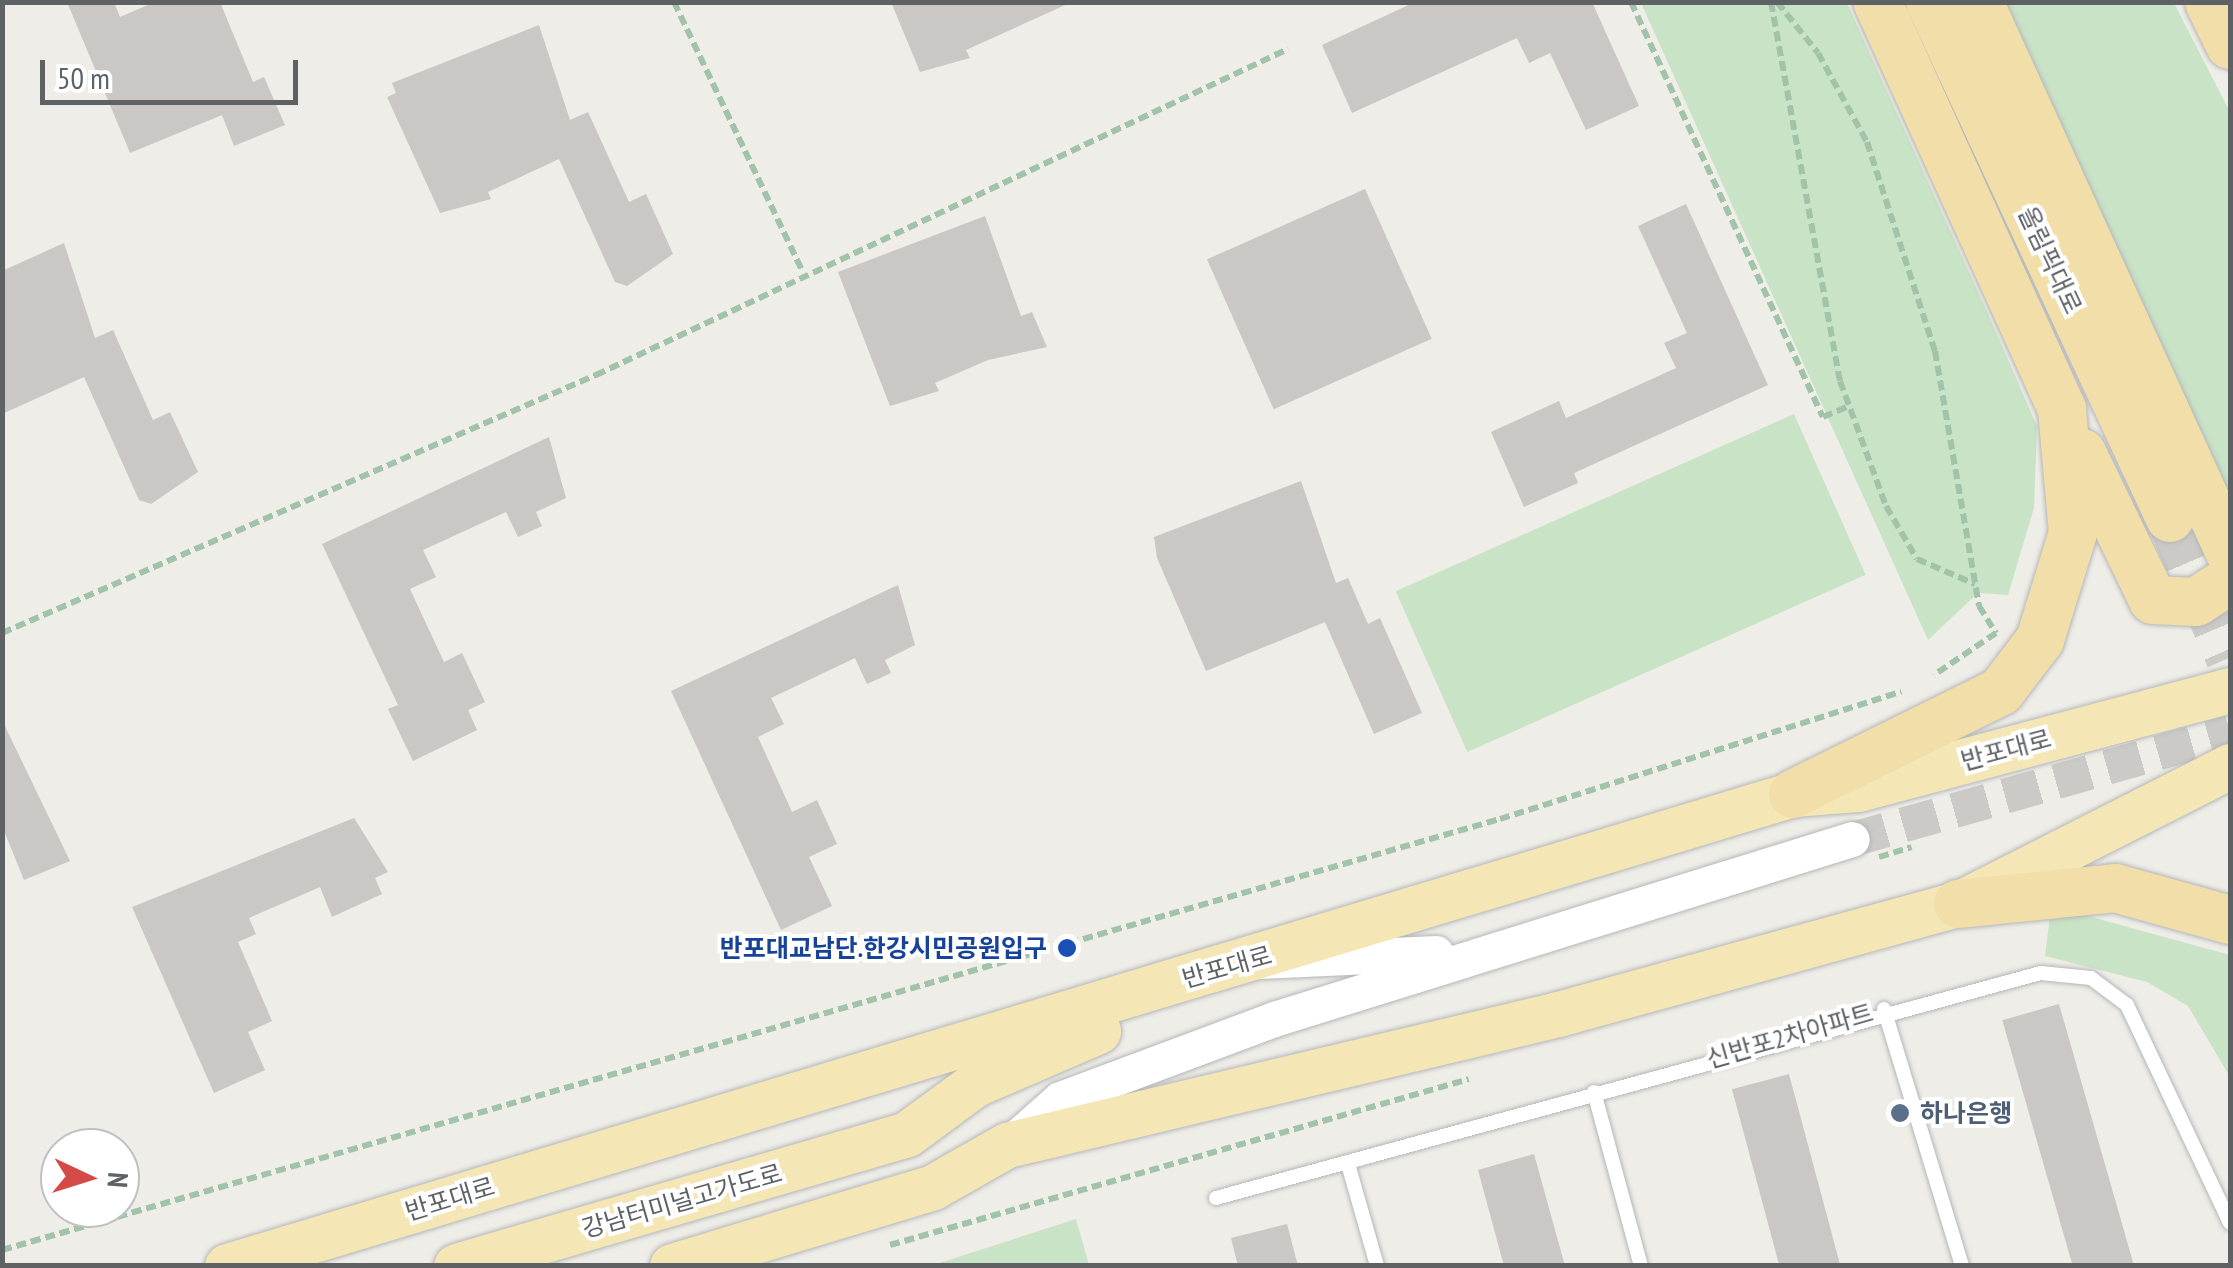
<!DOCTYPE html>
<html>
<head>
<meta charset="utf-8">
<style>
	body { margin:0 }
	#map { position:relative; width:2233px; height:1268px; overflow:hidden; background:#efede7; font-family:"PT Sans Narrow","Noto Sans KR",sans-serif }
	div>[style] { position:absolute }
	.green>* { inset:0; background:#c9e3c7; transform-origin:0 0 }
	.building>* { inset:0; background:#cac7c4; transform-origin:0 0 }
	.tertiary-tunnel>* { height:35px; margin-top:-17.5px; transform-origin:0; background:repeating-linear-gradient(90deg,#cbcac6 0 35px,transparent 0 53px) }
	.trunk-tunnel>* { height:48px; margin-top:-24px; transform-origin:0; background:repeating-linear-gradient(90deg,#cbcac6 0 48px,transparent 0 72px) }
	.path>* { height:6px; margin-top:-3px; transform-origin:0; background:repeating-linear-gradient(90deg,#a1c3a9 0 10px,transparent 0 15px) }
	.roads { filter:drop-shadow(0 0 2px #b4b7ba) drop-shadow(0 0 2px #b4b7ba) }
	.service>* { height:14px; margin:-7px; padding:0 7px; transform-origin:7px; border-radius:7px; background:#fff }
	.tertiary>* { height:35px; margin:-17.5px; padding:0 17.5px; transform-origin:17.5px; border-radius:17.5px; background:#fff }
	.primary>* { height:45px; margin:-22.5px; padding:0 22.5px; transform-origin:22.5px; border-radius:22.5px; background:#f5e7b5 }
	.trunk>* { height:48px; margin:-24px; padding:0 24px; transform-origin:24px; border-radius:24px; background:#f2dea8 }
	.dots>* { width:28px; height:28px; translate:-50% -50%; box-sizing:border-box; border:5px solid #fff; border-radius:50% }
	span { translate:-50% -50%; white-space:nowrap; text-align:center; line-height:1.15; -webkit-text-stroke:8px #fff; paint-order:stroke }
	.street-label { font-size:25px; color:#5e6265 }
	.transit-label { font-size:25px; color:#164399; font-weight:700 }
	.right { translate:-100% -50%; text-align:right }
	.service-label { font-size:25px; color:#4e5e75; font-weight:700 }
	.left { translate:0 -50%; text-align:left }
	.frame { position:absolute; inset:0; border:5px solid #5e6265; pointer-events:none }
	.north { position:absolute; left:40px; top:1128px; width:100px; height:100px; box-sizing:border-box; background:#fff; border:2px solid #bfc0c1; border-radius:50%; rotate:94deg; font-size:28px; font-weight:700; line-height:40px; text-align:center; color:#5e6265 }
	.north::after { content:''; display:block; margin:auto; width:35px; height:45px; background:#d54a47; clip-path:polygon(50% 0,100% 100%,50% 72%,0 100%) }
	.scale { position:absolute; left:40px; top:60px; width:258px; height:45px; box-sizing:border-box; border:5px solid #5e6265; border-top:0; padding-left:12px; font-size:30px; line-height:35px; white-space:nowrap; color:#5e6265; -webkit-text-stroke:8px #fff; paint-order:stroke }
</style>
</head>
<body>
<div id="map">
	<div class="green">
		<i style="clip-path:polygon(1641px 3px,1847px 3px,1989px 316px,2037px 426px,2034px 508px,2008px 595px,1978px 593px,1928px 640px)"></i>
		<i style="clip-path:polygon(2002px 3px,2174px 3px,2230px 112px,2230px 527px)"></i>
		<i style="left:1794px;top:414px;width:176px;height:436px;rotate:66deg"></i>
		<i style="clip-path:polygon(2084px 915px,2230px 955px,2230px 1077px,2188px 1006px,2147px 982px,2045px 956px,2050px 916px)"></i>
		<i style="clip-path:polygon(1076px 1219px,1089px 1265px,933px 1265px)"></i>
	</div>
	<div class="building">
		<i style="clip-path:polygon(67px 2px,114px 2px,120px 17px,155px 2px,220px 2px,253px 82px,264px 77px,285px 125px,234px 146px,222px 115px,130px 153px)"></i>
		<i style="clip-path:polygon(891px 2px,1072px 2px,966px 50px,970px 58px,920px 72px)"></i>
		<i style="clip-path:polygon(1415px 2px,1592px 2px,1639px 106px,1586px 130px,1550px 53px,1529px 63px,1517px 38px,1352px 113px,1322px 45px)"></i>
		<i style="clip-path:polygon(539px 25px,570px 120px,588px 112px,629px 202px,646px 194px,673px 254px,627px 286px,615px 282px,559px 159px,488px 192px,491px 199px,440px 213px,387px 97px,396px 93px,392px 83px)"></i>
		<i style="left:1365px;top:189px;width:164px;height:173px;rotate:66deg"></i>
		<i style="clip-path:polygon(1686px 204px,1768px 385px,1574px 473px,1578px 483px,1524px 507px,1491px 432px,1559px 401px,1566px 418px,1676px 368px,1664px 343px,1687px 333px,1638px 226px)"></i>
		<i style="clip-path:polygon(985px 216px,1021px 316px,1032px 312px,1047px 347px,988px 360px,935px 383px,939px 391px,890px 406px,838px 272px)"></i>
		<i style="clip-path:polygon(64px 243px,95px 338px,113px 330px,153px 420px,170px 412px,198px 472px,151px 504px,139px 500px,84px 377px,2px 414px,2px 271px)"></i>
		<i style="clip-path:polygon(549px 437px,566px 498px,536px 512px,542px 526px,518px 537px,506px 512px,423px 550px,436px 577px,410px 589px,444px 662px,462px 653px,485px 702px,468px 710px,477px 730px,413px 761px,388px 709px,398px 705px,322px 544px)"></i>
		<i style="clip-path:polygon(1301px 481px,1336px 583px,1348px 578px,1368px 624px,1380px 618px,1422px 713px,1374px 734px,1325px 622px,1206px 671px,1157px 558px,1154px 537px)"></i>
		<i style="clip-path:polygon(898px 585px,915px 645px,885px 660px,891px 673px,867px 684px,855px 658px,771px 698px,784px 724px,758px 737px,792px 812px,817px 800px,837px 844px,809px 857px,832px 906px,781px 930px,671px 691px)"></i>
		<i style="clip-path:polygon(2px 720px,70px 861px,24px 880px,2px 826px)"></i>
		<i style="clip-path:polygon(354px 818px,388px 872px,375px 878px,382px 894px,332px 917px,320px 887px,249px 918px,256px 934px,238px 942px,272px 1021px,248px 1032px,265px 1070px,214px 1093px,132px 907px)"></i>
		<i style="left:2059px;top:1004px;width:272px;height:59px;rotate:74deg"></i>
		<i style="left:1789px;top:1074px;width:199px;height:59px;rotate:75deg"></i>
		<i style="clip-path:polygon(1534px 1154px,1565px 1266px,1504px 1266px,1478px 1170px)"></i>
		<i style="clip-path:polygon(1287px 1224px,1298px 1266px,1238px 1266px,1231px 1238px)"></i>
	</div>
	<div class="tertiary-tunnel">
		<i style="left:1852px;top:839px;width:393px;rotate:-15.8deg"></i>
	</div>
	<div class="trunk-tunnel">
		<i style="left:2170px;top:518px;width:152px;rotate:66.8deg"></i>
	</div>
	<div class="path">
		<i style="left:674px;top:2px;width:300px;rotate:64.5deg"></i>
		<i style="left:1631px;top:2px;width:457px;rotate:65.2deg"></i>
		<i style="left:1823px;top:417px;width:28px;rotate:-23deg"></i>
		<i style="left:1771px;top:2px;width:385px;rotate:79.7deg"></i>
		<i style="left:1840px;top:381px;width:133px;rotate:69.8deg"></i>
		<i style="left:1886px;top:506px;width:61px;rotate:59.7deg"></i>
		<i style="left:1917px;top:559px;width:63px;rotate:23.3deg"></i>
		<i style="left:1777px;top:2px;width:65px;rotate:51.2deg"></i>
		<i style="left:1818px;top:53px;width:102px;rotate:61.2deg"></i>
		<i style="left:1867px;top:142px;width:220px;rotate:72deg"></i>
		<i style="left:1935px;top:351px;width:259px;rotate:80.2deg"></i>
		<i style="left:1979px;top:606px;width:32px;rotate:58deg"></i>
		<i style="left:1996px;top:633px;width:75px;rotate:145.9deg"></i>
		<i style="left:2px;top:633px;width:648px;rotate:-23.48deg"></i>
		<i style="left:596px;top:375px;width:765px;rotate:-25.23deg"></i>
		<i style="left:1879px;top:857px;width:34px;rotate:-17deg"></i>
		<i style="left:890px;top:1245px;width:602px;rotate:-16deg"></i>
		<i style="left:2px;top:1250px;width:1559px;rotate:-16.05deg"></i>
		<i style="left:1500px;top:819px;width:421px;rotate:-17.6deg"></i>
	</div>
	<div class="roads">
		<div class="service">
			<i style="left:1884px;top:1009px;width:269px;rotate:73.1deg"></i>
			<i style="left:1594px;top:1092px;width:180px;rotate:74.9deg"></i>
			<i style="left:1348px;top:1164px;width:106px;rotate:74.1deg"></i>
			<i style="left:1216px;top:1198px;width:855px;rotate:-15.26deg"></i>
			<i style="left:2041px;top:973px;width:50px;rotate:5.7deg"></i>
			<i style="left:2091px;top:978px;width:45px;rotate:36.9deg"></i>
			<i style="left:2127px;top:1005px;width:241px;rotate:64.7deg"></i>
		</div>
		<div class="tertiary">
			<i style="left:1259px;top:961px;width:177px;rotate:-2.6deg"></i>
			<i style="left:1008px;top:1145px;width:69px;rotate:-41.5deg"></i>
			<i style="left:1060px;top:1099px;width:228px;rotate:-20.5deg"></i>
			<i style="left:1274px;top:1019px;width:605px;rotate:-17.3deg"></i>
		</div>
		<div class="primary">
			<i style="left:227px;top:1266px;width:1636px;rotate:-16.77deg"></i>
			<i style="left:1793px;top:794px;width:65px;rotate:-4.4deg"></i>
			<i style="left:1858px;top:789px;width:385px;rotate:-14.9deg"></i>
			<i style="left:456px;top:1266px;width:470px;rotate:-16.3deg"></i>
			<i style="left:907px;top:1134px;width:84px;rotate:-36.3deg"></i>
			<i style="left:975px;top:1084px;width:134px;rotate:-23.3deg"></i>
			<i style="left:672px;top:1266px;width:273px;rotate:-16.8deg"></i>
			<i style="left:933px;top:1187px;width:85px;rotate:-29.6deg"></i>
			<i style="left:1007px;top:1145px;width:566px;rotate:-13.37deg"></i>
			<i style="left:1558px;top:1014px;width:415px;rotate:-15.4deg"></i>
			<i style="left:1958px;top:904px;width:305px;rotate:-26.9deg"></i>
		</div>
		<div class="trunk">
			<i style="left:1930px;top:2px;width:569px;rotate:65.06deg"></i>
			<i style="left:1979px;top:2px;width:605px;rotate:65.51deg"></i>
			<i style="left:2209px;top:2px;width:48px;rotate:64deg"></i>
			<i style="left:2082px;top:453px;width:163px;rotate:64.2deg"></i>
			<i style="left:2153px;top:600px;width:43px;rotate:2.7deg"></i>
			<i style="left:2196px;top:602px;width:40px;rotate:-32.9deg"></i>
			<i style="left:1793px;top:794px;width:232px;rotate:-26.3deg"></i>
			<i style="left:2001px;top:691px;width:64px;rotate:-52.6deg"></i>
			<i style="left:2040px;top:640px;width:112px;rotate:-72.9deg"></i>
			<i style="left:2073px;top:533px;width:124px;rotate:-95.1deg"></i>
			<i style="left:2062px;top:409px;width:447px;rotate:-114.4deg"></i>
			<i style="left:1958px;top:904px;width:158px;rotate:-5.8deg"></i>
			<i style="left:2115px;top:888px;width:119px;rotate:15.5deg"></i>
		</div>
	</div>
	<div class="dots">
		<i style="left:1067px;top:948px;background:#1a4fb4"></i>
		<i style="left:1900px;top:1113px;background:#5c6f8a"></i>
	</div>
	<div class="street-label">
		<span style="left:2050px;top:260px;rotate:65deg">올림픽대로</span>
		<span style="left:2006px;top:750px;rotate:-15deg">반포대로</span>
		<span style="left:1227px;top:967px;rotate:-16deg">반포대로</span>
		<span style="left:1790px;top:1036px;rotate:-16deg">신반포2차아파트</span>
		<span style="left:450px;top:1199px;rotate:-17deg">반포대로</span>
		<span style="left:682px;top:1201px;rotate:-16deg">강남터미널고가도로</span>
	</div>
	<div class="transit-label">
		<span class="right" style="left:1047px;top:948px">반포대교남단.한강시민공원입구</span>
	</div>
	<div class="service-label">
		<span class="left" style="left:1920px;top:1113px">하나은행</span>
	</div>
	<div class="frame"></div>
	<div class="north">N</div>
	<div class="scale">50 m</div>
</div>
</body>
</html>
